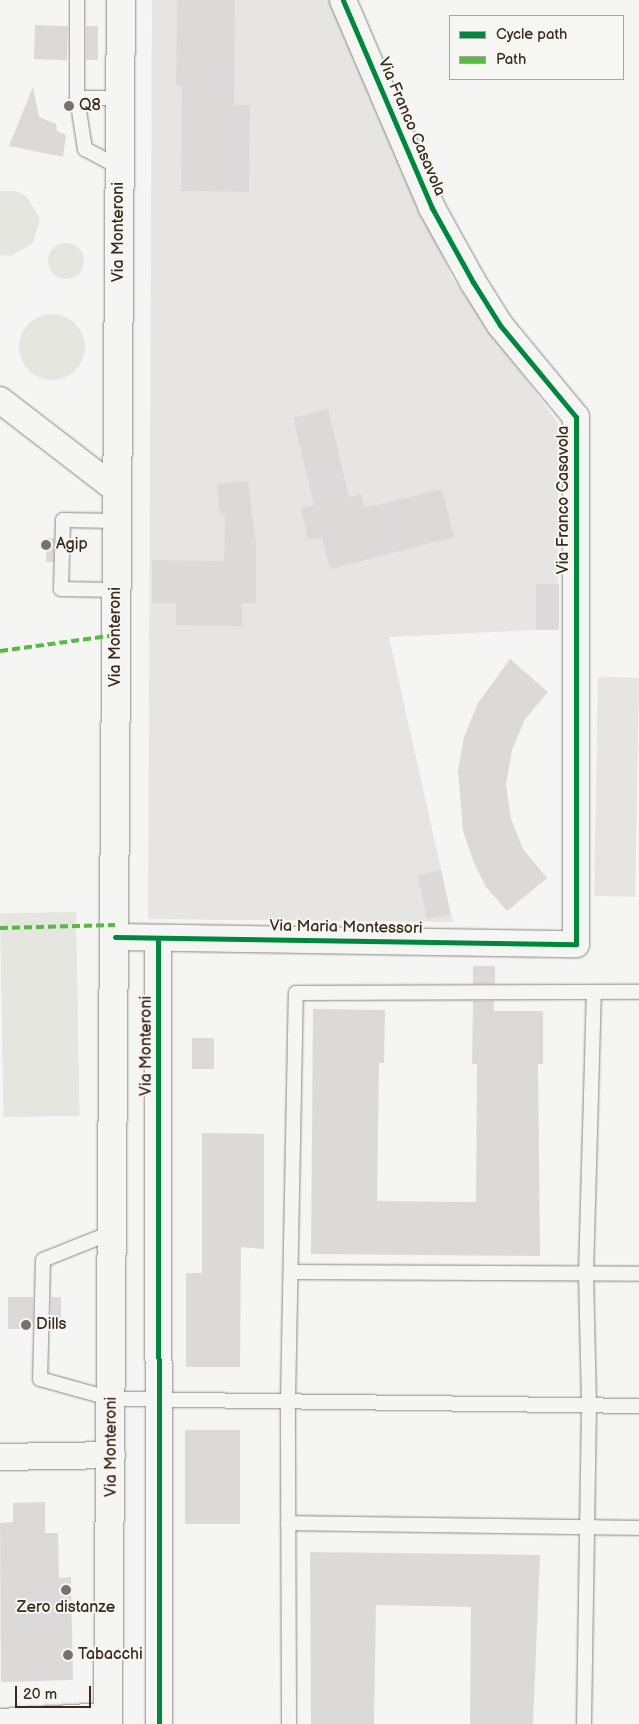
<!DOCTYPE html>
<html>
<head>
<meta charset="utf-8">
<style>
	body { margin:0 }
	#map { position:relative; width:639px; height:1724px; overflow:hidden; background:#f5f5f3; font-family:"Balsamiq Sans",sans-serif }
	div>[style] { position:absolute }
	.built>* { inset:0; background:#e7e5e2; transform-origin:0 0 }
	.green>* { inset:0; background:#e6e6e1; transform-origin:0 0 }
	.round { border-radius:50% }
	.building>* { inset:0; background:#dbdad8; transform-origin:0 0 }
	.roads { filter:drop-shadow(0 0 1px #8a8683) drop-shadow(0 0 1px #8a8683) }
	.lane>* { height:14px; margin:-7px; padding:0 7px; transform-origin:7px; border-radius:7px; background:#f5f5f3 }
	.street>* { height:26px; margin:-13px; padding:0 13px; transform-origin:13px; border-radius:13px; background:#f5f5f3 }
	.secondary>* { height:28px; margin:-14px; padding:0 14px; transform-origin:14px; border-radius:14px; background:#f5f5f3 }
	.quiet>* { height:4px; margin-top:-2px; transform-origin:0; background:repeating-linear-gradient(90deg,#58b947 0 8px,transparent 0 12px) }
	.cycleway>* { height:5px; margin:-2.5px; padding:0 2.5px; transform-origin:2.5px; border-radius:2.5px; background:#00873e }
	.dots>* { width:14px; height:14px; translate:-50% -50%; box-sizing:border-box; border:2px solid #f6f6f2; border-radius:50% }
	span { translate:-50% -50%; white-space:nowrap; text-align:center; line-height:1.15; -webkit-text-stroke:4px #f6f6f2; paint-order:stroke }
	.poi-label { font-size:16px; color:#3b2a1e }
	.left { translate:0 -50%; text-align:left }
	.street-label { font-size:16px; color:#3b2a1e }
	.legend { position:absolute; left:449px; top:15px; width:175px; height:65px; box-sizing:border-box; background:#f6f6f2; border:1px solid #aba49d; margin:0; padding:6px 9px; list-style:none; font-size:15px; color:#3b2a1e }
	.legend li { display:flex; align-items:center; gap:10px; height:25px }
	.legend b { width:25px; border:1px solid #aba49d }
	.scale { position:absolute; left:15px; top:1686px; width:76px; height:22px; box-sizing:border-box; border:2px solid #3b2a1e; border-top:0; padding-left:6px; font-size:15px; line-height:18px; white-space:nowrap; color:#3b2a1e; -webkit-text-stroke:4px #f6f6f2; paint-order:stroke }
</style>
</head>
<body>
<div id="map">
	<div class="built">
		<i style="clip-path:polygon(152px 0,334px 0,452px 278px,558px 423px,558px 629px,389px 637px,453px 922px,148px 919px)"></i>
		<i style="left:598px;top:677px;width:41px;height:219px;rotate:1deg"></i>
	</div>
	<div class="green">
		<i style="clip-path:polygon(0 191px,16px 191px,27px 197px,40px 219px,33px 243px,11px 256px,0 255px)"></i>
		<i class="round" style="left:48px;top:243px;width:36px;height:36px"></i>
		<i class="round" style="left:19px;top:314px;width:66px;height:66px"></i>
		<i style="left:76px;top:912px;width:204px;height:76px;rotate:89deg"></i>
	</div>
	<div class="building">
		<i style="clip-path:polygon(177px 0,235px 0,234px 105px,250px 105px,249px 192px,181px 191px,182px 86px,176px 85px)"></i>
		<i style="left:35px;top:25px;width:33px;height:34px;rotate:2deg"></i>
		<i style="left:86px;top:26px;width:12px;height:34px"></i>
		<i style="clip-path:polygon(33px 87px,39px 117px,56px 124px,57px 131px,66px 135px,63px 157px,9px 146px)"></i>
		<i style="clip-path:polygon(328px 409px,349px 497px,361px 494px,365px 508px,442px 489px,454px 537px,330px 569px,322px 537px,308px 540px,301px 508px,314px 505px,293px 418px)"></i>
		<i style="clip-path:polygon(248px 481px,256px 544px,256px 603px,242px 603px,242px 626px,176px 625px,176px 603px,152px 603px,152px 560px,224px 561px,225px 514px,220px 515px,217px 484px)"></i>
		<i style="left:46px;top:538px;width:8px;height:24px"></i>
		<i style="left:536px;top:584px;width:23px;height:46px"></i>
		<i style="clip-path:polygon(510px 659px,548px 692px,525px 719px,512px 750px,506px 785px,511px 819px,523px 849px,547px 878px,507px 911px,486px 887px,474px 863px,463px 831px,458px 770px,464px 737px,478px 703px)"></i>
		<i style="left:441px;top:870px;width:45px;height:24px;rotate:78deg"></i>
		<i style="left:473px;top:966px;width:22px;height:18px"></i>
		<i style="clip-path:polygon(473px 1001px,494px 1001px,494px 1011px,543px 1011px,543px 1064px,538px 1064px,540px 1256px,311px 1254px,313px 1009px,385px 1010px,384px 1063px,379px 1063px,377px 1201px,476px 1202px,477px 1064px,472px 1064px)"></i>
		<i style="left:192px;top:1038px;width:22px;height:31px"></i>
		<i style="clip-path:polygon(202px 1133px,264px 1134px,264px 1249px,241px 1247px,240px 1367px,186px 1367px,186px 1273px,202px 1273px)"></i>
		<i style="left:33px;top:1297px;width:32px;height:25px;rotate:90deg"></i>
		<i style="left:51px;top:1297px;width:10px;height:32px"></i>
		<i style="left:185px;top:1430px;width:55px;height:94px"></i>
		<i style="clip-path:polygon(45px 1502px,45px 1533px,58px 1533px,59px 1578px,71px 1577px,73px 1680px,1px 1682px,0 1523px,13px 1522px,13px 1503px)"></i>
		<i style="clip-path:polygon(310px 1552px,540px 1555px,533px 1724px,470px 1724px,471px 1607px,376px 1605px,374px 1724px,311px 1724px)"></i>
	</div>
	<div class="roads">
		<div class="lane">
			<i style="left:77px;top:0;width:98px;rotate:90deg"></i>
			<i style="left:77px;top:98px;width:43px"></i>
			<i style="left:77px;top:98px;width:52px;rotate:81.1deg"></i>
			<i style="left:85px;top:149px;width:40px;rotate:28deg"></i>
			<i style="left:117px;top:590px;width:56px;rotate:-179deg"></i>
			<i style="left:61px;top:589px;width:69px;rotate:-88.3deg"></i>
			<i style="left:63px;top:520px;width:54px;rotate:1.1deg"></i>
			<i style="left:113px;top:1232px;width:75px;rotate:158.2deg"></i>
			<i style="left:43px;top:1260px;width:119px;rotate:91.4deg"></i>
			<i style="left:40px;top:1379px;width:75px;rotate:15.5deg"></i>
			<i style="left:112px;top:1399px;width:527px;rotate:0.76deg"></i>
			<i style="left:291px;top:1272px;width:348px;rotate:0.3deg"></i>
			<i style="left:288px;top:1523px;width:351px;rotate:0.8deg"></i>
			<i style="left:289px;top:1724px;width:323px;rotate:-90.2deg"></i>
			<i style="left:288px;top:1401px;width:408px;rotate:-88.9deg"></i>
			<i style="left:296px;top:993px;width:343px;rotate:-0.2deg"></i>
			<i style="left:584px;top:1724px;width:319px;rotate:-89.1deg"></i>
			<i style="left:589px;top:1405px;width:131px;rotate:-91.3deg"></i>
			<i style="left:586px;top:1274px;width:282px;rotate:-88.4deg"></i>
		</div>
		<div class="street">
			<i style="left:0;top:400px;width:148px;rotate:37.6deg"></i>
			<i style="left:115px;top:937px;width:461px;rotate:0.9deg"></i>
			<i style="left:576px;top:944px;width:527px;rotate:-90deg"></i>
			<i style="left:576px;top:417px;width:119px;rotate:-129.6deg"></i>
			<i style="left:500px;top:325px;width:51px;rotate:-122.1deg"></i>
			<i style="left:473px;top:282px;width:85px;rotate:-119deg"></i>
			<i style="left:432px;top:208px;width:226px;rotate:-113.2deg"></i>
			<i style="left:158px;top:938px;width:786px;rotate:89.93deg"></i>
			<i style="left:0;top:1457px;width:112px;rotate:-1deg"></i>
			<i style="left:0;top:1722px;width:108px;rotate:-3.2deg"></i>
		</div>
		<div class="secondary">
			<i style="left:108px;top:1724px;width:1724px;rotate:-89.57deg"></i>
		</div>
	</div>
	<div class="quiet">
		<i style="left:0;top:651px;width:117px;rotate:-7.9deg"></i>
		<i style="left:0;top:928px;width:115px;rotate:-1.5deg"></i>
	</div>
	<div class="cycleway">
		<i style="left:115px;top:937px;width:461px;rotate:0.9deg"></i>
		<i style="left:576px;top:944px;width:527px;rotate:-90deg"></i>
		<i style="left:576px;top:417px;width:119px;rotate:-129.6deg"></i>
		<i style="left:500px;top:325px;width:51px;rotate:-122.1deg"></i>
		<i style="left:473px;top:282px;width:85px;rotate:-119deg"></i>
		<i style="left:432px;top:208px;width:226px;rotate:-113.2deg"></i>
		<i style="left:158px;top:938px;width:786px;rotate:89.93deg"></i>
	</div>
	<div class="dots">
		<i style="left:69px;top:106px;background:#7c7169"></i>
		<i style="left:46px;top:545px;background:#7c7169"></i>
		<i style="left:26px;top:1325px;background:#7c7169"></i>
		<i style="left:66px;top:1590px;background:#7c7169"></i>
		<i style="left:68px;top:1655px;background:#7c7169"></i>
	</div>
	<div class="poi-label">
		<span class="left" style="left:79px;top:106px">Q8</span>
		<span class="left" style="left:56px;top:545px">Agip</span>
		<span class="left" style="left:36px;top:1325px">Dills</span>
		<span style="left:66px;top:1608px">Zero distanze</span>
		<span class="left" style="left:78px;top:1655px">Tabacchi</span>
	</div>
	<div class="street-label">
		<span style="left:411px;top:127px;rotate:67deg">Via Franco Casavola</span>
		<span style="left:119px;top:232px;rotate:-90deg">Via Monteroni</span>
		<span style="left:564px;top:500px;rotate:-90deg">Via Franco Casavola</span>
		<span style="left:116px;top:637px;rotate:-90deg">Via Monteroni</span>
		<span style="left:346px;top:928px;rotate:1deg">Via Maria Montessori</span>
		<span style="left:147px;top:1046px;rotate:-90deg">Via Monteroni</span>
		<span style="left:112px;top:1447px;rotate:-90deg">Via Monteroni</span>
	</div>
	<ul class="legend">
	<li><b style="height:6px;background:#00873e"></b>Cycle path</li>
	<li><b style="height:6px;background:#58b947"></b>Path</li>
	</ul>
	<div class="scale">20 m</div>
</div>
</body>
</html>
